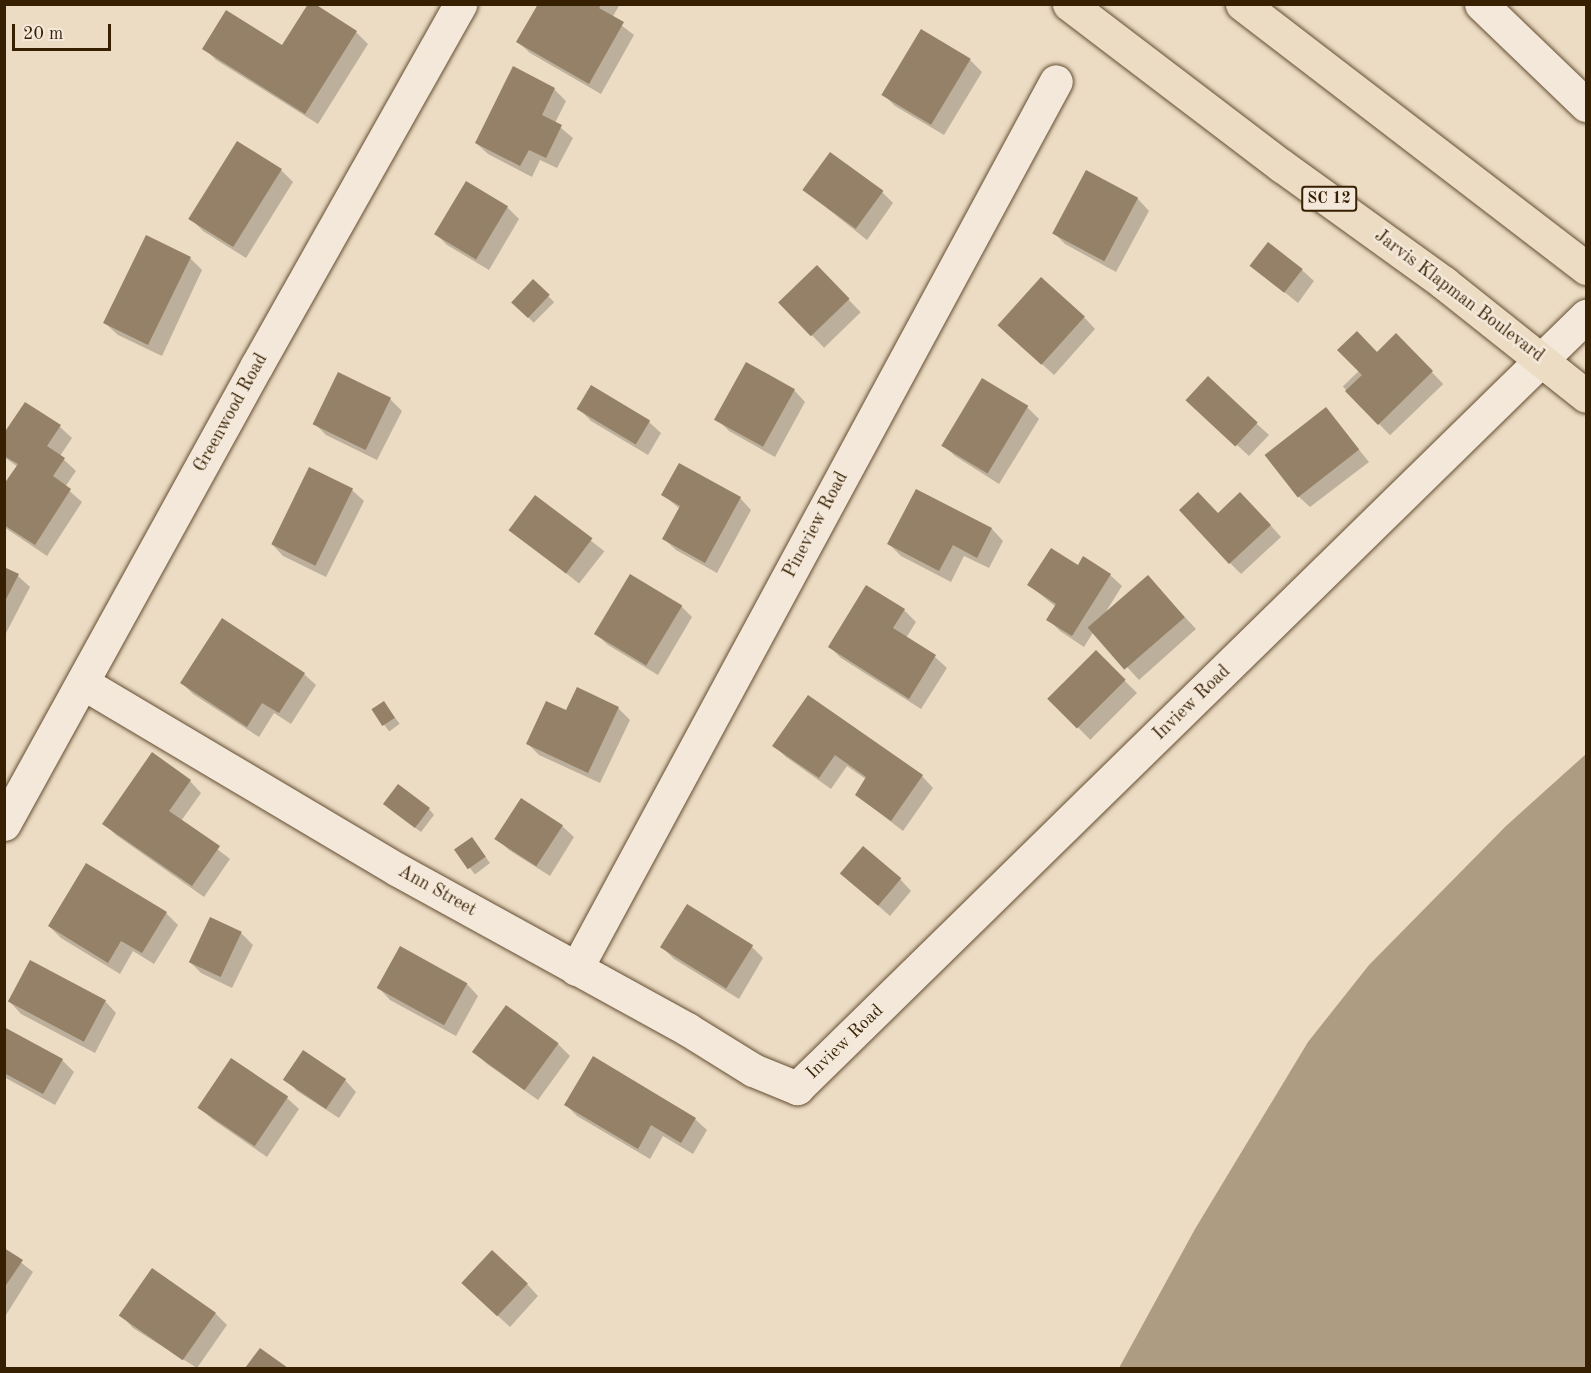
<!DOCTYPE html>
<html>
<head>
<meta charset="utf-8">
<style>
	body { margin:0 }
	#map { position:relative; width:1591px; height:1373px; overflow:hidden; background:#ecdcc4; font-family:"Old Standard TT",serif }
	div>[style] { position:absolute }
	.water>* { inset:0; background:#ae9c82 }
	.shadow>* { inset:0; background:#0003; transform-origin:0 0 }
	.building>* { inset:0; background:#958167; transform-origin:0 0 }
	.roads { filter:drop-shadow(0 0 2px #644e32) drop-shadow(0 0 2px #644e32) }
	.minor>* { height:33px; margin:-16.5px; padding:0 16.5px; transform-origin:16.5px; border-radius:16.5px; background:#f3e8d9 }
	.highway>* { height:33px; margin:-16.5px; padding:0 16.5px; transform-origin:16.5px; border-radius:16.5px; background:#ecdcc4 }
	span { translate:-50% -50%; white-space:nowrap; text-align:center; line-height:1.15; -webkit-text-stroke:5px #f3e8d9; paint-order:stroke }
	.shield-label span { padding:2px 4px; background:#f3e8d9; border:2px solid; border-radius:4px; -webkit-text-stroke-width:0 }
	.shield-label { font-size:16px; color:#371f02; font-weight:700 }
	.street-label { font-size:18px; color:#371f02 }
	.frame { position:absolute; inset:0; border:6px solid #371f02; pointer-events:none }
	.scale { position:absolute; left:12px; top:24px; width:99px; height:27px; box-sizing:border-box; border:3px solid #371f02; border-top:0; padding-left:8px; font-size:18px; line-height:21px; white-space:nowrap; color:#371f02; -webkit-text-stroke:4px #f3e8d9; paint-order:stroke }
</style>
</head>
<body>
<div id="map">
	<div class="water">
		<i style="clip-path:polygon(1586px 754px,1586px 1368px,1119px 1368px,1195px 1229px,1308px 1042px,1369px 965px,1506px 826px)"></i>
	</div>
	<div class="shadow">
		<i style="clip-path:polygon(312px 4px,356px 32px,368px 44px,318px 124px,216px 60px,204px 48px,283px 47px)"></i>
		<i style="clip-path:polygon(539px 4px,620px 4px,612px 18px,634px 35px,601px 94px,530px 53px,518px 42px)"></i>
		<i style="clip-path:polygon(922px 31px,970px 60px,982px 72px,944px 135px,895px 106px,884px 95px)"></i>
		<i style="clip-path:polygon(514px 68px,554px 89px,566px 101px,555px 123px,573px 138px,557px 168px,540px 160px,532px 177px,488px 154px,476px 143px)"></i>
		<i style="clip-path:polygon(238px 143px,281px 170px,293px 182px,246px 258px,203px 231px,191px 219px)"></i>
		<i style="clip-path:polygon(1087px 172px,1138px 199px,1149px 211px,1116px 272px,1065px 244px,1054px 233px)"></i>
		<i style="clip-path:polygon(466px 183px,507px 207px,519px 219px,489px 270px,447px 245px,436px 234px)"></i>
		<i style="clip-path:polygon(804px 190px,882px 192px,893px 203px,867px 240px)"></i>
		<i style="clip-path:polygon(190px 258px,202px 270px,162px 356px,118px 335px,106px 324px)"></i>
		<i style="clip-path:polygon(1252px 266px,1302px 270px,1314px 281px,1298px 303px)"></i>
		<i style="left:817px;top:267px;width:63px;height:51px;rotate:46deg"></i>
		<i style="left:533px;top:281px;width:30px;height:29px;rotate:45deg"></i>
		<i style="clip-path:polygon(1084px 317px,1095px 329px,1054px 375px,1012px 337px)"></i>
		<i style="left:1396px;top:335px;width:68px;height:74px;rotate:46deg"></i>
		<i style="clip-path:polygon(1208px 379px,1269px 435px,1249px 456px,1200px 411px)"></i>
		<i style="clip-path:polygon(592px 388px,649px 422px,661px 433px,648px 455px,591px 421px,579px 409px)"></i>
		<i style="clip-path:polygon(794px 390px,805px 402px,775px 457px,729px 431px,717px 419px)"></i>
		<i style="clip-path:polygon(390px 399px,402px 411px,377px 460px,326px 435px,314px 423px)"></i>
		<i style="clip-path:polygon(26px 404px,60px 427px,72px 438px,60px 456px,76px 471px,65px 487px,82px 502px,47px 556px,4px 527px,4px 487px,18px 467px,4px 457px,4px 436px)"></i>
		<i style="clip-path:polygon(1027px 407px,1039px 419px,999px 484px,955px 456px,943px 445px)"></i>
		<i style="clip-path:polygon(1326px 409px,1369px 462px,1310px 507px,1298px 496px)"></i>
		<i style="clip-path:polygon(352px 490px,364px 501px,326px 577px,283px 556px,272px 544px)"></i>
		<i style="clip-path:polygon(916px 491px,992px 529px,1003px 541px,989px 568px,964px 556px,951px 582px,901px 556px,889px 544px)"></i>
		<i style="clip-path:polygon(663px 495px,740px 498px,751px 510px,717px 573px,676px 550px,664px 539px,680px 509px)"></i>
		<i style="left:535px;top:497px;width:88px;height:41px;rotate:38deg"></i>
		<i style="clip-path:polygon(1252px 505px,1281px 537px,1241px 574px,1230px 563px,1218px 515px)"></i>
		<i style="clip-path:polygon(1079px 567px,1110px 575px,1122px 586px,1102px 618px,1159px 589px,1196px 629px,1139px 680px,1094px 631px,1084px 647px,1060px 631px,1048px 619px,1056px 607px,1029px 585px)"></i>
		<i style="clip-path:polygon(4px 569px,18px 576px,30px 587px,4px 637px)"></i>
		<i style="clip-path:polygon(681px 606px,692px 617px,658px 675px,608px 645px,596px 634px)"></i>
		<i style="clip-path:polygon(904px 610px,916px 622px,906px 638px,935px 657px,947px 668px,921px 709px,841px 658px,830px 647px)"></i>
		<i style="clip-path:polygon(223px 620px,304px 674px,316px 685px,291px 724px,274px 713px,259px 737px,193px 694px,182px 683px)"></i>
		<i style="left:1096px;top:652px;width:58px;height:66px;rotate:45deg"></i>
		<i style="clip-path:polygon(808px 697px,922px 776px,933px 788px,903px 831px,856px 795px,867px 780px,847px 766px,831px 789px,786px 757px,774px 745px)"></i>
		<i style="left:384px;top:703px;width:26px;height:13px;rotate:53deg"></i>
		<i style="clip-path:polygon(618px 708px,630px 720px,600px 783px,539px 755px,528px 744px,567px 712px)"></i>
		<i style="clip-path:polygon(190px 781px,201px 793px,181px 821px,230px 859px,204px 897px,116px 835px,104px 824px)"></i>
		<i style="clip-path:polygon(390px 809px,429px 809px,434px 815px,421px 832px)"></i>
		<i style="clip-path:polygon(562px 826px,574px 837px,550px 876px,509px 850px,497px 839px)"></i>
		<i style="left:472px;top:839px;width:30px;height:19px;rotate:53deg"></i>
		<i style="clip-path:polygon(87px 865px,166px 913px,178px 925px,154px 964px,133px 951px,120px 974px,61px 938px,49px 926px)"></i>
		<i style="clip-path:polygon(842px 874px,900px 879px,911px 891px,890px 916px)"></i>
		<i style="clip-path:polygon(241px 933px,253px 945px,232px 988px,201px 973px,189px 961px)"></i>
		<i style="clip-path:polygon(662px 947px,752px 947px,763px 958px,739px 999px,674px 959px)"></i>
		<i style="clip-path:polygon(467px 984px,478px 996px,456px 1036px,390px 1000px,379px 988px)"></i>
		<i style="clip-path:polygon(105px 1001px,116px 1013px,95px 1053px,21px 1014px,10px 1002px)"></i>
		<i style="clip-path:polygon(4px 1029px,62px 1060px,74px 1072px,55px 1105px,4px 1077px)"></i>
		<i style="clip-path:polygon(558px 1044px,570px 1056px,538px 1100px,487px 1064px,475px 1053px)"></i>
		<i style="clip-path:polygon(231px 1060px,287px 1098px,299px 1109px,267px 1157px,212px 1119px,200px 1108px)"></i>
		<i style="clip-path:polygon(286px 1079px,345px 1080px,356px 1092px,339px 1118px,297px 1091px)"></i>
		<i style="clip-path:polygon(566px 1105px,695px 1119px,707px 1130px,693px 1154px,663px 1136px,650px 1159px,577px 1116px)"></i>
		<i style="clip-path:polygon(4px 1249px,33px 1272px,6px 1315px,4px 1314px)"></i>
		<i style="clip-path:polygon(527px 1284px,538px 1296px,510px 1327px,475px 1295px)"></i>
		<i style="clip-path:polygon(215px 1313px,227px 1325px,197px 1368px,133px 1328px,122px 1316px)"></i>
		<i style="clip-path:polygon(260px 1350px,285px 1368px,247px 1368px)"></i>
	</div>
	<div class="building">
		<i style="clip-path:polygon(308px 4px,315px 4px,357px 31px,305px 114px,202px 49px,226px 10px,282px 45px)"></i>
		<i style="clip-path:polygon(538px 4px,602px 4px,599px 8px,624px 22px,589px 84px,516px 42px)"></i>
		<i style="left:921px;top:29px;width:58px;height:77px;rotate:31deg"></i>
		<i style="clip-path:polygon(513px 66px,555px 88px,542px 115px,562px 125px,546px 158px,529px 150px,520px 166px,475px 143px)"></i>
		<i style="left:237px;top:141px;width:53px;height:92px;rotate:32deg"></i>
		<i style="left:830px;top:152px;width:66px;height:47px;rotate:36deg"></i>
		<i style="left:1086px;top:170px;width:59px;height:72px;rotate:28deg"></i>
		<i style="left:466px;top:181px;width:49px;height:62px;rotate:31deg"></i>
		<i style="left:146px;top:235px;width:50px;height:98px;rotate:26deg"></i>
		<i style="left:1268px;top:242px;width:44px;height:30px;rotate:38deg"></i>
		<i style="left:817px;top:265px;width:47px;height:54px;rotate:46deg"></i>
		<i style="left:1041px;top:277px;width:59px;height:65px;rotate:42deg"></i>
		<i style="left:533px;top:279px;width:23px;height:32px;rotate:43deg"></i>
		<i style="clip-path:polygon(1357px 331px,1377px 352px,1396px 333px,1433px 371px,1378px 425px,1345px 391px,1362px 375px,1337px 350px)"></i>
		<i style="left:746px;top:362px;width:56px;height:66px;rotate:29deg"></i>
		<i style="left:338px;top:372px;width:59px;height:58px;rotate:26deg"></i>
		<i style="left:1208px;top:376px;width:68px;height:33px;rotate:43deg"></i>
		<i style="left:982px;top:378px;width:54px;height:79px;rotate:31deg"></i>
		<i style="left:591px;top:385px;width:69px;height:28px;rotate:31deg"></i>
		<i style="clip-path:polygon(25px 402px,61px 425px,47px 446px,65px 458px,53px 476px,71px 489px,35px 545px,4px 525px,4px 484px,18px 464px,4px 456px,4px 433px)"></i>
		<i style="left:1326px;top:407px;width:54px;height:78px;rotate:52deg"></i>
		<i style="clip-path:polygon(679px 463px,741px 497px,705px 563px,662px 539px,680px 506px,661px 495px)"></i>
		<i style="left:309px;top:467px;width:49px;height:86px;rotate:26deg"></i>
		<i style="clip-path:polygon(916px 489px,992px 528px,977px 558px,953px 545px,939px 571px,887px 544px)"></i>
		<i style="clip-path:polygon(1198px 492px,1218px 513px,1240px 492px,1271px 525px,1229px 564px,1179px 510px)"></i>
		<i style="left:535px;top:495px;width:72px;height:44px;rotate:37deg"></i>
		<i style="clip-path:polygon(1051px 548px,1078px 565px,1083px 556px,1111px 574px,1072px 636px,1046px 620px,1056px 604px,1027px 585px)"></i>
		<i style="clip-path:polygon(4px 567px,19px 574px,4px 603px)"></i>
		<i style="left:630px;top:574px;width:61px;height:70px;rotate:31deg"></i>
		<i style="left:1148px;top:575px;width:56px;height:80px;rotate:49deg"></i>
		<i style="clip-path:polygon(866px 585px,905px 609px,893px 628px,936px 655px,909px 699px,828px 647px)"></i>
		<i style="clip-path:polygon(222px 618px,305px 673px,279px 713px,262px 703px,247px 727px,180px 683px)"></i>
		<i style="left:1096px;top:650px;width:42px;height:69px;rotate:45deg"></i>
		<i style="clip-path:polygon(577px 687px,619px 707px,588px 773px,526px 744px,546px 701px,566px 710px)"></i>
		<i style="clip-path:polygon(808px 695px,923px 775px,891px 821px,855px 795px,866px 777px,835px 755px,819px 778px,772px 746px)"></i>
		<i style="left:384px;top:701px;width:20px;height:15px;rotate:57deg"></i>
		<i style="clip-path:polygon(152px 752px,191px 780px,169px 811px,220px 846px,192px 886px,102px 824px)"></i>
		<i style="left:398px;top:784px;width:40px;height:25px;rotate:37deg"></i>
		<i style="left:521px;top:798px;width:50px;height:49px;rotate:33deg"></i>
		<i style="left:472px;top:837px;width:24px;height:22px;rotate:55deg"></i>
		<i style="left:863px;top:846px;width:50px;height:36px;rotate:40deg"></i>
		<i style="clip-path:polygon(86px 863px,167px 912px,142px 953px,121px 941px,108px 963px,48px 926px)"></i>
		<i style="left:687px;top:904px;width:78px;height:51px;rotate:32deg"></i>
		<i style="left:210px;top:917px;width:35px;height:50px;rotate:25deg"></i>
		<i style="left:400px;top:946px;width:77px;height:48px;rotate:29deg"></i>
		<i style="left:30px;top:960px;width:86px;height:47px;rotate:28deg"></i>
		<i style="left:506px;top:1005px;width:65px;height:58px;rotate:36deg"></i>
		<i style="clip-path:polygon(4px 1027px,63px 1059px,43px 1094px,4px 1073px)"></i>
		<i style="left:303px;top:1050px;width:52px;height:36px;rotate:34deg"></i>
		<i style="clip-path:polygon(593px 1056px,696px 1118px,681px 1143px,651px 1125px,638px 1149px,564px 1105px)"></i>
		<i style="left:231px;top:1058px;width:69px;height:60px;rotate:34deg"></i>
		<i style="clip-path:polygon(4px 1248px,23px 1260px,4px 1288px)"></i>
		<i style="left:492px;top:1250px;width:49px;height:45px;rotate:43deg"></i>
		<i style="left:152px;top:1268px;width:78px;height:58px;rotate:35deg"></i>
		<i style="clip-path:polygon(260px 1348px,288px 1368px,245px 1368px)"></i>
	</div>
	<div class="roads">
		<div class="minor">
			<i style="left:1481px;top:4px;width:146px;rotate:43.9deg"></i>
			<i style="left:83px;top:683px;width:366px;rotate:30.7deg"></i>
			<i style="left:398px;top:870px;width:330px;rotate:28.8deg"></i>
			<i style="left:687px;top:1029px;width:78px;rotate:31.8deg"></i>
			<i style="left:753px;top:1070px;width:48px;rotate:22.2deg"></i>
			<i style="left:797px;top:1088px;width:1104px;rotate:-44.38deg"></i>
			<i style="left:4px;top:824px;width:524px;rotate:-61.14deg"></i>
			<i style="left:257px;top:365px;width:414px;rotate:-60.6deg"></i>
			<i style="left:576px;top:969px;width:1009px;rotate:-61.61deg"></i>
		</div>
		<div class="highway">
			<i style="left:1069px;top:4px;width:268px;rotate:37.3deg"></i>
			<i style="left:1282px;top:166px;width:200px;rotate:35.8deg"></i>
			<i style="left:1444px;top:283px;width:181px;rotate:38.5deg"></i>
			<i style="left:1242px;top:4px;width:434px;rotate:37.5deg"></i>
		</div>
	</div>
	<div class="shield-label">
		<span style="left:1329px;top:199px">SC 12</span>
	</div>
	<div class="street-label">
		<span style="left:1459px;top:296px;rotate:37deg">Jarvis Klapman Boulevard</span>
		<span style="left:231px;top:413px;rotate:-61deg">Greenwood Road</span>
		<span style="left:816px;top:525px;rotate:-62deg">Pineview Road</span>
		<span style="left:1192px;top:703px;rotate:-44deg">Inview Road</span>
		<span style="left:437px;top:891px;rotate:29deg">Ann Street</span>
		<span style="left:845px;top:1042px;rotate:-44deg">Inview Road</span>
	</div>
	<div class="frame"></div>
	<div class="scale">20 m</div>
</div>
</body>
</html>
